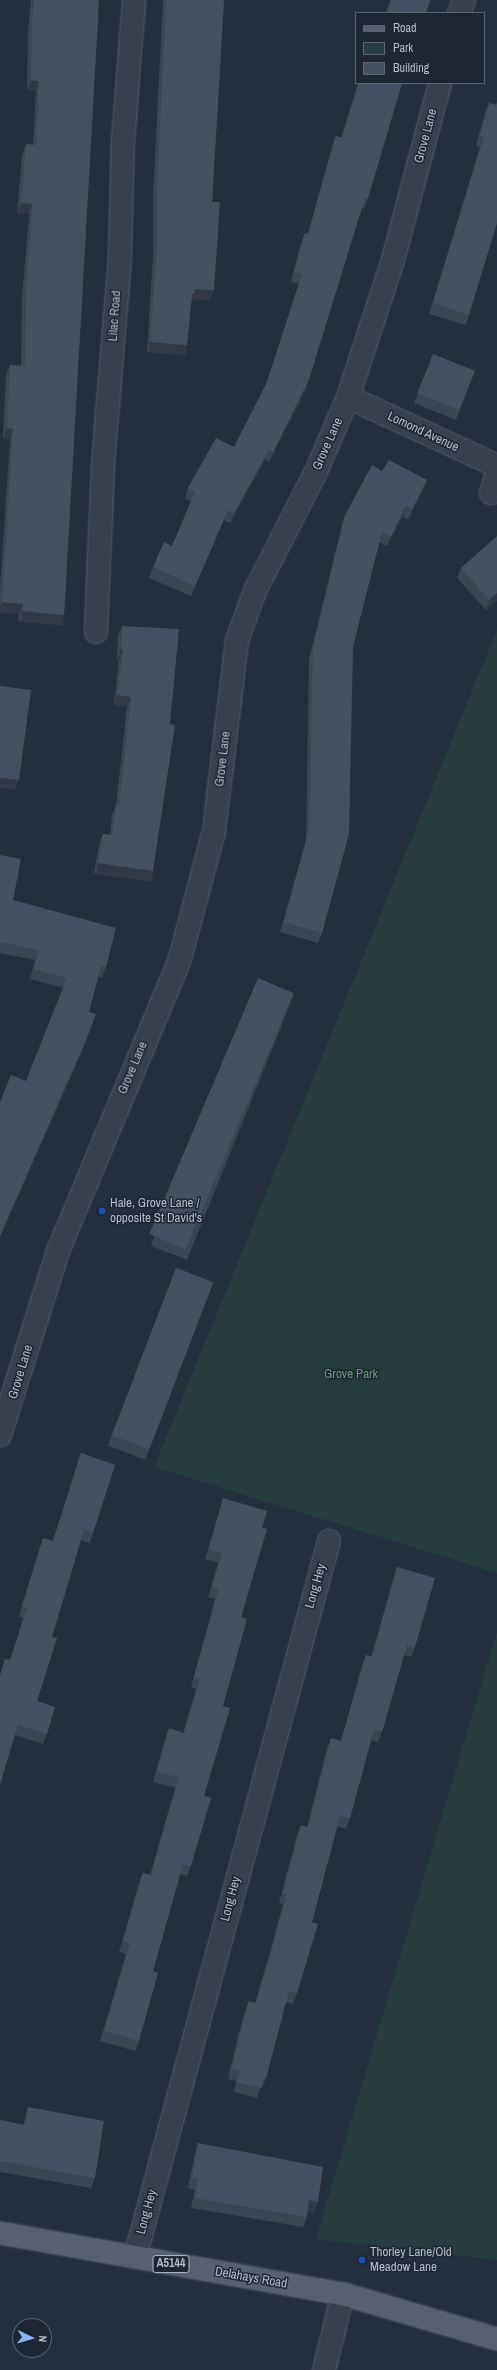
<!DOCTYPE html>
<html>
<head>
<meta charset="utf-8">
<style>
	body { margin:0 }
	#map { position:relative; width:497px; height:2370px; overflow:hidden; background:#242f3e; font-family:"Archivo Narrow",sans-serif }
	div>[style] { position:absolute }
	.green>* { inset:0; background:#263c3f }
	.roads { filter:drop-shadow(0 0 1px #565f6c) drop-shadow(0 0 1px #565f6c) }
	.minor>* { height:22px; margin:-11px; padding:0 11px; transform-origin:11px; border-radius:11px; background:#38414e }
	.tertiary>* { height:22px; margin:-11px; padding:0 11px; transform-origin:11px; border-radius:11px; background:#38414e }
	.primary>* { height:22px; margin:-11px; padding:0 11px; transform-origin:11px; border-radius:11px; background:#56606e }
	.wall>* { inset:0; background:#3b4654; transform-origin:0 0 }
	.shaded-wall>* { inset:0; background:#303945; transform-origin:0 0 }
	.building>* { inset:0; background:#455162; transform-origin:0 0 }
	.dots>* { width:11px; height:11px; translate:-50% -50%; box-sizing:border-box; border:2px solid #1d2633; border-radius:50% }
	span { translate:-50% -50%; white-space:nowrap; text-align:center; line-height:1.15; -webkit-text-stroke:3px #1d2633; paint-order:stroke }
	.shield-label span { padding:1px 3px; background:#1d2633; border:1px solid; border-radius:3px; -webkit-text-stroke-width:0 }
	.shield-label { font-size:12px; color:#b4bcc9; font-weight:700 }
	.street-label { font-size:13px; color:#b4bcc9 }
	.poi-label { font-size:13px; color:#b4bcc9 }
	.left { translate:0 -50%; text-align:left }
	.park-label { font-size:13px; color:#6b9a76 }
	.legend { position:absolute; left:355px; top:12px; width:130px; height:72px; box-sizing:border-box; background:#1d2633; border:1px solid #59626f; margin:0; padding:5px 7px; list-style:none; font-size:12px; color:#b4bcc9 }
	.legend li { display:flex; align-items:center; gap:8px; height:20px }
	.legend b { width:20px; border:1px solid #59626f }
	.north { position:absolute; left:12px; top:2318px; width:40px; height:40px; box-sizing:border-box; background:#1d2633; border:1px solid #59626f; border-radius:50%; rotate:95deg; font-size:11px; font-weight:700; line-height:16px; text-align:center; color:#b4bcc9 }
	.north::after { content:''; display:block; margin:auto; width:14px; height:18px; background:#8ab4f8; clip-path:polygon(50% 0,100% 100%,50% 72%,0 100%) }
</style>
</head>
<body>
<div id="map">
	<div class="green">
		<i style="clip-path:polygon(497px 630px,497px 1573px,154px 1467px)"></i>
		<i style="clip-path:polygon(497px 1632px,497px 2260px,316px 2239px)"></i>
	</div>
	<div class="roads">
		<div class="minor">
			<i style="left:348px;top:397px;width:164px;rotate:24.8deg"></i>
			<i style="left:491px;top:493px;width:20px;rotate:-72deg"></i>
			<i style="left:96px;top:632px;width:168px;rotate:-87.6deg"></i>
			<i style="left:103px;top:464px;width:210px;rotate:-85.3deg"></i>
			<i style="left:120px;top:255px;width:114px;rotate:-88.5deg"></i>
			<i style="left:123px;top:141px;width:141px;rotate:-85.5deg"></i>
			<i style="left:135px;top:2257px;width:742px;rotate:-74.84deg"></i>
			<i style="left:324px;top:2370px;width:78px;rotate:-76deg"></i>
		</div>
		<div class="tertiary">
			<i style="left:459px;top:13px;width:14px;rotate:-69deg"></i>
			<i style="left:0;top:1435px;width:193px;rotate:-72.5deg"></i>
			<i style="left:58px;top:1251px;width:313px;rotate:-67.3deg"></i>
			<i style="left:179px;top:962px;width:136px;rotate:-75deg"></i>
			<i style="left:214px;top:831px;width:192px;rotate:-83.1deg"></i>
			<i style="left:237px;top:640px;width:52px;rotate:-69.8deg"></i>
			<i style="left:255px;top:591px;width:131px;rotate:-62.9deg"></i>
			<i style="left:315px;top:474px;width:84px;rotate:-66.8deg"></i>
			<i style="left:348px;top:397px;width:144px;rotate:-71.8deg"></i>
			<i style="left:393px;top:260px;width:183px;rotate:-75.1deg"></i>
		</div>
		<div class="primary">
			<i style="left:0;top:2233px;width:348px;rotate:10.1deg"></i>
			<i style="left:343px;top:2294px;width:160px;rotate:16.3deg"></i>
		</div>
	</div>
	<div class="wall">
		<i style="clip-path:polygon(31px 0,99px 0,64px 615px,60px 625px,18px 621px,19px 614px,0 612px,0 588px,10px 439px,3px 438px,6px 375px,10px 365px,21px 366px,22px 299px,29px 214px,17px 213px,22px 155px,26px 144px,33px 145px,36px 91px,27px 90px,28px 33px)"></i>
		<i style="clip-path:polygon(163px 0,224px 0,212px 202px,210px 300px,193px 299px,191px 304px,187px 345px,184px 355px,147px 352px,153px 256px,153px 196px)"></i>
		<i style="clip-path:polygon(390px 0,430px 0,426px 13px,386px 13px)"></i>
		<i style="clip-path:polygon(358px 83px,402px 83px,368px 198px,364px 209px,362px 208px,309px 379px,306px 390px,269px 462px,265px 460px,230px 523px,224px 520px,191px 596px,149px 578px,153px 567px,172px 546px,191px 502px,185px 498px,188px 488px,234px 447px,266px 385px,299px 284px,291px 282px,301px 243px,305px 233px,308px 234px,332px 146px,336px 136px,341px 138px)"></i>
		<i style="clip-path:polygon(489px 103px,496px 105px,469px 315px,466px 325px,429px 314px,480px 147px,476px 145px,485px 113px)"></i>
		<i style="clip-path:polygon(475px 371px,456px 420px,414px 403px,418px 393px)"></i>
		<i style="clip-path:polygon(382px 471px,423px 490px,408px 520px,403px 517px,387px 546px,379px 542px,353px 646px,322px 933px,318px 943px,280px 932px,306px 840px,309px 659px,342px 525px,345px 515px)"></i>
		<i style="clip-path:polygon(461px 568px,497px 600px,486px 610px,457px 578px)"></i>
		<i style="clip-path:polygon(122px 626px,153px 871px,149px 881px,94px 873px,99px 844px,103px 834px,110px 835px,112px 815px,116px 805px,127px 707px,114px 705px,119px 660px,117px 660px,118px 636px)"></i>
		<i style="clip-path:polygon(0 855px,13px 900px,106px 967px,102px 978px,98px 976px,89px 1012px,83px 1050px,26px 1081px,63px 988px,30px 979px,35px 960px,0 953px)"></i>
		<i style="clip-path:polygon(291px 1003px,187px 1260px,151px 1246px,154px 1236px)"></i>
		<i style="left:176px;top:1268px;width:40px;height:190px;rotate:21deg"></i>
		<i style="clip-path:polygon(81px 1453px,93px 1533px,90px 1543px,81px 1540px,52px 1637px,37px 1701px,47px 1734px,43px 1744px,15px 1735px,0 1784px,0 1674px,5px 1659px,10px 1660px,24px 1618px,19px 1616px,43px 1538px,53px 1541px)"></i>
		<i style="clip-path:polygon(223px 1498px,262px 1528px,241px 1617px,204px 1796px,191px 1866px,187px 1876px,180px 1874px,153px 1971px,139px 2041px,135px 2051px,100px 2041px,126px 1954px,119px 1952px,139px 1883px,143px 1873px,150px 1875px,175px 1788px,153px 1782px,165px 1739px,169px 1728px,183px 1733px,196px 1689px,191px 1687px,215px 1599px,208px 1597px,218px 1563px,205px 1559px,220px 1509px)"></i>
		<i style="clip-path:polygon(397px 1567px,415px 1647px,411px 1657px,404px 1655px,382px 1732px,378px 1742px,371px 1740px,350px 1818px,346px 1829px,337px 1826px,312px 1922px,297px 1993px,293px 2004px,286px 2002px,266px 2078px,262px 2088px,260px 2088px,257px 2098px,234px 2092px,236px 2081px,228px 2079px,236px 2044px,245px 2011px,249px 2001px,255px 2003px,268px 1959px,283px 1904px,279px 1903px,297px 1835px,301px 1825px,307px 1827px,327px 1748px,331px 1738px,341px 1741px,362px 1665px,366px 1655px,371px 1657px,394px 1577px)"></i>
		<i style="clip-path:polygon(28px 2107px,95px 2178px,91px 2188px,0 2172px,0 2120px,23px 2125px,25px 2118px)"></i>
		<i style="clip-path:polygon(198px 2143px,318px 2202px,314px 2212px,307px 2211px,307px 2217px,303px 2227px,191px 2208px,195px 2190px,188px 2188px,195px 2153px)"></i>
	</div>
	<div class="shaded-wall">
		<i style="clip-path:polygon(31px 80px,39px 81px,36px 91px,27px 90px)"></i>
		<i style="clip-path:polygon(21px 203px,32px 204px,29px 214px,17px 213px)"></i>
		<i style="clip-path:polygon(195px 289px,214px 290px,210px 300px,193px 299px,191px 304px,192px 294px)"></i>
		<i style="left:150px;top:342px;width:37px;height:10px;rotate:5deg"></i>
		<i style="clip-path:polygon(309px 379px,306px 390px,269px 462px,273px 452px)"></i>
		<i style="clip-path:polygon(7px 428px,13px 429px,10px 439px,3px 438px)"></i>
		<i style="clip-path:polygon(269px 450px,265px 460px,230px 523px,234px 513px)"></i>
		<i style="clip-path:polygon(427px 480px,423px 490px,408px 520px,412px 509px)"></i>
		<i style="clip-path:polygon(406px 506px,403px 517px,387px 546px,391px 536px)"></i>
		<i style="clip-path:polygon(228px 510px,224px 520px,191px 596px,195px 586px)"></i>
		<i style="clip-path:polygon(497px 593px,497px 600px,486px 610px,489px 600px)"></i>
		<i style="clip-path:polygon(2px 602px,23px 604px,19px 614px,0 612px,0 608px)"></i>
		<i style="left:22px;top:611px;width:42px;height:11px;rotate:5deg"></i>
		<i style="clip-path:polygon(121px 649px,123px 650px,119px 660px,117px 660px)"></i>
		<i style="clip-path:polygon(117px 695px,131px 697px,127px 707px,114px 705px)"></i>
		<i style="clip-path:polygon(0 778px,19px 780px,15px 790px,0 788px)"></i>
		<i style="left:98px;top:863px;width:56px;height:11px;rotate:8deg"></i>
		<i style="clip-path:polygon(294px 993px,291px 1003px,187px 1260px,191px 1250px)"></i>
		<i style="clip-path:polygon(96px 1014px,83px 1050px,0 1238px,0 1236px)"></i>
		<i style="clip-path:polygon(309px 2200px,318px 2202px,314px 2212px,305px 2211px)"></i>
	</div>
	<div class="building">
		<i style="clip-path:polygon(34px 0,99px 0,64px 615px,22px 611px,23px 604px,2px 602px,13px 429px,7px 428px,10px 365px,25px 366px,26px 289px,32px 204px,21px 203px,26px 144px,36px 145px,39px 81px,31px 80px,32px 23px)"></i>
		<i style="clip-path:polygon(166px 0,224px 0,212px 202px,220px 202px,214px 290px,195px 289px,194px 294px,192px 294px,187px 345px,150px 342px,157px 246px,157px 186px)"></i>
		<i style="clip-path:polygon(391px 0,430px 0,426px 13px,387px 13px)"></i>
		<i style="clip-path:polygon(359px 83px,402px 83px,368px 198px,365px 197px,309px 379px,273px 452px,269px 450px,234px 513px,228px 510px,195px 586px,153px 567px,164px 542px,172px 546px,195px 492px,188px 488px,216px 438px,234px 447px,267px 382px,302px 274px,294px 272px,305px 233px,308px 234px,336px 136px,342px 138px)"></i>
		<i style="clip-path:polygon(497px 102px,497px 223px,469px 315px,433px 303px,484px 137px,480px 135px,489px 103px,496px 105px)"></i>
		<i style="left:433px;top:354px;width:45px;height:42px;rotate:22deg"></i>
		<i style="clip-path:polygon(389px 460px,427px 480px,412px 509px,406px 506px,391px 536px,382px 532px,353px 646px,349px 834px,322px 933px,284px 922px,309px 830px,313px 648px,345px 515px,372px 465px,382px 471px)"></i>
		<i style="clip-path:polygon(497px 536px,497px 593px,489px 600px,461px 568px)"></i>
		<i style="clip-path:polygon(122px 626px,179px 629px,170px 724px,175px 725px,153px 871px,98px 863px,103px 834px,112px 835px,116px 805px,119px 805px,131px 697px,117px 695px,123px 650px,121px 649px)"></i>
		<i style="clip-path:polygon(0 686px,31px 690px,19px 780px,0 778px)"></i>
		<i style="clip-path:polygon(0 855px,21px 859px,13px 900px,116px 928px,106px 967px,101px 966px,89px 1012px,96px 1014px,86px 1040px,0 1236px,0 1102px,11px 1075px,26px 1081px,67px 978px,34px 969px,39px 950px,0 942px)"></i>
		<i style="left:258px;top:978px;width:39px;height:278px;rotate:23deg"></i>
		<i style="left:176px;top:1268px;width:40px;height:179px;rotate:21deg"></i>
		<i style="clip-path:polygon(81px 1453px,115px 1465px,93px 1533px,84px 1529px,52px 1637px,57px 1638px,37px 1701px,55px 1707px,47px 1734px,18px 1725px,0 1784px,0 1677px,5px 1659px,10px 1660px,27px 1608px,22px 1606px,43px 1538px,53px 1541px)"></i>
		<i style="clip-path:polygon(223px 1498px,267px 1511px,262px 1528px,267px 1529px,241px 1617px,247px 1619px,223px 1706px,230px 1708px,204px 1796px,211px 1798px,191px 1866px,183px 1864px,153px 1971px,158px 1973px,139px 2041px,104px 2031px,130px 1944px,123px 1941px,143px 1873px,151px 1875px,179px 1777px,157px 1772px,169px 1728px,184px 1733px,200px 1679px,194px 1677px,219px 1589px,212px 1587px,222px 1553px,209px 1549px)"></i>
		<i style="clip-path:polygon(397px 1567px,435px 1578px,415px 1647px,407px 1645px,382px 1732px,374px 1729px,350px 1818px,340px 1816px,312px 1922px,318px 1924px,297px 1993px,289px 1991px,266px 2078px,263px 2078px,261px 2088px,237px 2082px,240px 2071px,232px 2069px,240px 2034px,249px 2001px,256px 2003px,272px 1949px,287px 1894px,283px 1893px,301px 1825px,308px 1827px,331px 1738px,341px 1741px,366px 1655px,372px 1657px)"></i>
		<i style="clip-path:polygon(28px 2107px,104px 2121px,95px 2178px,0 2161px,0 2120px,25px 2125px)"></i>
		<i style="clip-path:polygon(198px 2143px,323px 2167px,318px 2202px,309px 2200px,307px 2217px,195px 2198px,198px 2179px,192px 2178px)"></i>
	</div>
	<div class="dots">
		<i style="left:102px;top:1211px;background:#1a4fb4"></i>
		<i style="left:362px;top:2260px;background:#1a4fb4"></i>
	</div>
	<div class="shield-label">
		<span style="left:171px;top:2264px">A5144</span>
	</div>
	<div class="street-label">
		<span style="left:426px;top:136px;rotate:-75deg">Grove Lane</span>
		<span style="left:115px;top:316px;rotate:-86deg">Lilac Road</span>
		<span style="left:423px;top:432px;rotate:25deg">Lomond Avenue</span>
		<span style="left:328px;top:444px;rotate:-66deg">Grove Lane</span>
		<span style="left:223px;top:759px;rotate:-83deg">Grove Lane</span>
		<span style="left:133px;top:1068px;rotate:-67deg">Grove Lane</span>
		<span style="left:21px;top:1372px;rotate:-73deg">Grove Lane</span>
		<span style="left:316px;top:1586px;rotate:-74deg">Long Hey</span>
		<span style="left:231px;top:1899px;rotate:-75deg">Long Hey</span>
		<span style="left:147px;top:2212px;rotate:-75deg">Long Hey</span>
		<span style="left:251px;top:2278px;rotate:10deg">Delahays Road</span>
	</div>
	<div class="poi-label">
		<span class="left" style="left:110px;top:1211px">Hale, Grove Lane /<br>opposite St David's</span>
		<span class="left" style="left:370px;top:2260px">Thorley Lane/Old<br>Meadow Lane</span>
	</div>
	<div class="park-label">
		<span style="left:351px;top:1374px">Grove Park</span>
	</div>
	<ul class="legend">
	<li><b style="height:5px;background:#56606e"></b>Road</li>
	<li><b style="height:11px;background:#263c3f"></b>Park</li>
	<li><b style="height:11px;background:#455162"></b>Building</li>
	</ul>
	<div class="north">N</div>
</div>
</body>
</html>
